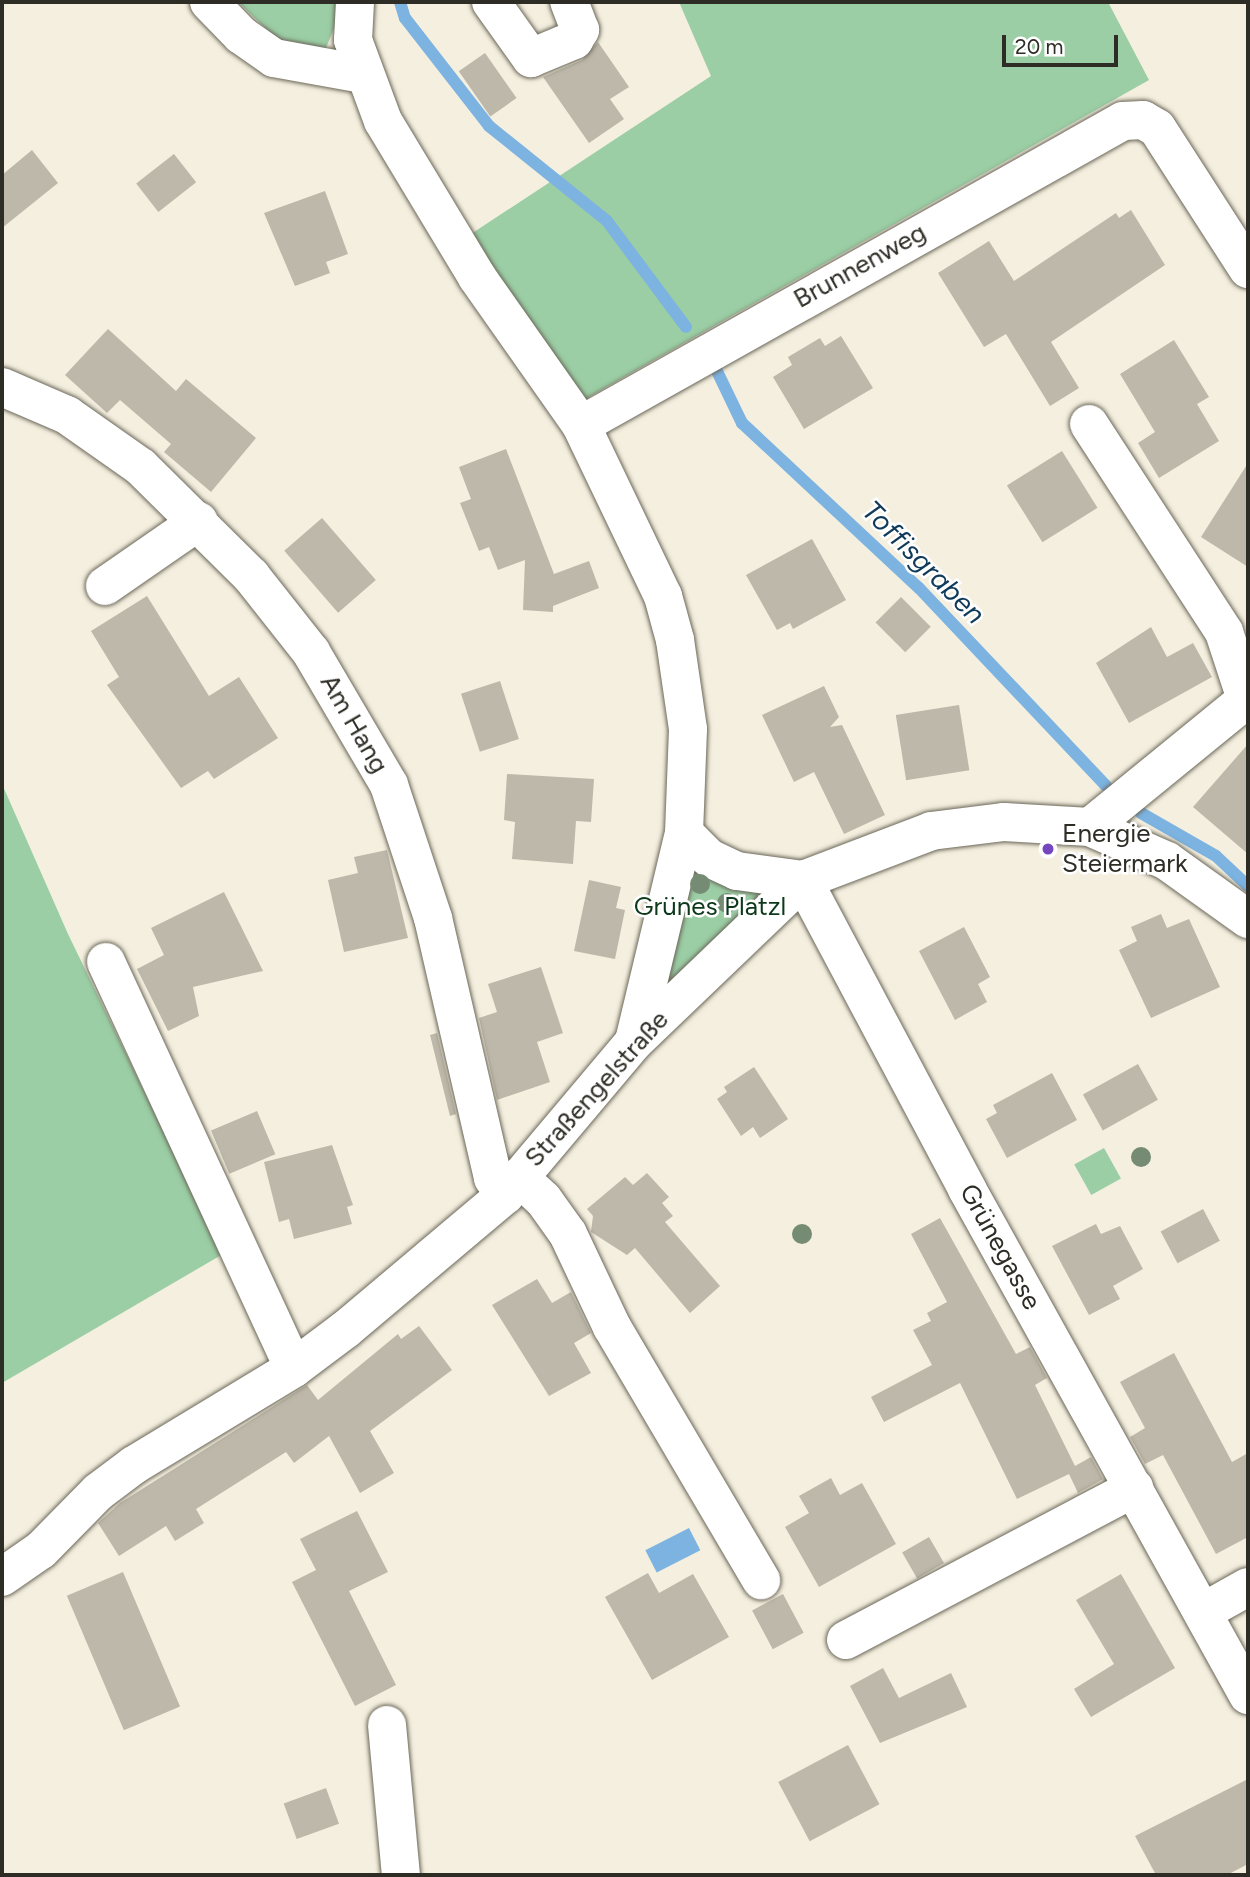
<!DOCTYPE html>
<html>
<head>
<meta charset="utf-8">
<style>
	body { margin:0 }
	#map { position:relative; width:1250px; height:1877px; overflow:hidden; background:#f4efdf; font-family:Figtree,sans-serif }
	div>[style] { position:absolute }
	.green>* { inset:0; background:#9bcea5; transform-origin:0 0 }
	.water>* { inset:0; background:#7cb3e1; transform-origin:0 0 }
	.stream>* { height:12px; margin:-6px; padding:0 6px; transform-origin:6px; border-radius:6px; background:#7cb3e1 }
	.building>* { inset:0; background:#bdb8a9; transform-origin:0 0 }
	.roads { filter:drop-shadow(0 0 2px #6b6759) drop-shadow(0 0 2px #6b6759) }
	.minor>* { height:38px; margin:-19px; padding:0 19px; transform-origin:19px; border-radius:19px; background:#fff }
	.trees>* { width:20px; height:20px; margin:-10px; border-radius:50%; background:#758b73 }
	.dots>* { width:19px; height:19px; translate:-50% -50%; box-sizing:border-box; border:4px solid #fff; border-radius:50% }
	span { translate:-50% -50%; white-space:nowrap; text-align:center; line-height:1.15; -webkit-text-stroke:5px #fff; paint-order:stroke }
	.street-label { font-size:26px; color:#2d2c25 }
	.poi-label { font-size:26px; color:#2d2c25 }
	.left { translate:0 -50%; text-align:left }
	.park-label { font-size:26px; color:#0d391b }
	.water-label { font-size:28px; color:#103a59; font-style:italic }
	.frame { position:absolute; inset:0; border:4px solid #2d2c25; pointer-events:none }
	.scale { position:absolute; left:1002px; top:35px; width:116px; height:32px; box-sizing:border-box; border:4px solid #2d2c25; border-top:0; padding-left:9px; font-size:21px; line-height:24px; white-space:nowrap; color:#2d2c25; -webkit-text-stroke:5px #fff; paint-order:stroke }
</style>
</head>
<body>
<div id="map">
	<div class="green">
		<i style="clip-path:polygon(238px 2px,345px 2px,326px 48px,287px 49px)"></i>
		<i style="clip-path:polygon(679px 2px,1108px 2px,1149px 80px,580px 402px,471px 234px,711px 76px)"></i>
		<i style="clip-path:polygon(2px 784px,68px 934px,223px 1254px,2px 1383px)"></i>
		<i style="clip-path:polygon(675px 864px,803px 880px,633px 1043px)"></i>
		<i style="left:1104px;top:1148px;width:35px;height:34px;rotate:61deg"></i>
	</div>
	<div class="water">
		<i style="left:689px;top:1528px;width:25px;height:49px;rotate:63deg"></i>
	</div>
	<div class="stream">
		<i style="left:400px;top:2px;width:17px;rotate:73deg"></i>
		<i style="left:405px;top:18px;width:137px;rotate:52.1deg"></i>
		<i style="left:489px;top:126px;width:151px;rotate:38.8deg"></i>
		<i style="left:607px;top:221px;width:132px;rotate:53.3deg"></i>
		<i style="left:716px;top:369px;width:60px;rotate:64.3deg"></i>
		<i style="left:742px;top:423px;width:242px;rotate:43deg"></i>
		<i style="left:919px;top:588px;width:272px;rotate:46.6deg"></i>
		<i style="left:1141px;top:813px;width:86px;rotate:29.8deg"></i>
		<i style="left:1216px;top:856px;width:44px;rotate:43.2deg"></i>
	</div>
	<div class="building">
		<i style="clip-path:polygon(598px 42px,629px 87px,610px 99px,624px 119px,589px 143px,543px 77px,582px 60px)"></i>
		<i style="left:485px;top:53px;width:55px;height:32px;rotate:55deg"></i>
		<i style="clip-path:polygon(32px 150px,58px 183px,2px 228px,2px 175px)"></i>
		<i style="left:174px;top:154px;width:36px;height:48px;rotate:52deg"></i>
		<i style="clip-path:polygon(325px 191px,348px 254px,326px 262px,330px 273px,295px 286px,264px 213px)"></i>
		<i style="clip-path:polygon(1131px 210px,1165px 265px,1051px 342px,1079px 388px,1050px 406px,1006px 334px,984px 347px,938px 273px,989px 241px,1014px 281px,1116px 213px,1119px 218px)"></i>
		<i style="clip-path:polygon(108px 329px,176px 391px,186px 379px,256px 438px,211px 492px,164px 452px,171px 444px,120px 400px,107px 413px,65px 375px)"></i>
		<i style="clip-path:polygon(841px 336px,873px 388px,804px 429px,773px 377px,792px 365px,788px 357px,820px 338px,825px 346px)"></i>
		<i style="clip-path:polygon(1174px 340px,1209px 397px,1197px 404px,1219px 441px,1159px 478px,1138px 443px,1155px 432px,1120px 374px)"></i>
		<i style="clip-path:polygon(506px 449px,554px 574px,589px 561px,599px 588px,553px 606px,553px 612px,523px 610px,525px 560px,498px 570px,489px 547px,479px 551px,460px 503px,471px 499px,459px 467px)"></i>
		<i style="left:1062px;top:451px;width:67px;height:65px;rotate:58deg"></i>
		<i style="clip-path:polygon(1248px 463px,1248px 567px,1201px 537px)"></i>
		<i style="left:322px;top:518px;width:82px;height:50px;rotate:49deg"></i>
		<i style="clip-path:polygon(812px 539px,846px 600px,793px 629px,790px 623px,777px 630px,746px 575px)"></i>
		<i style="clip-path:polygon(147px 596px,209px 696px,239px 677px,278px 738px,214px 779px,208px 771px,181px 788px,107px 685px,119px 677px,91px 631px)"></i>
		<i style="left:901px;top:597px;width:42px;height:36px;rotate:45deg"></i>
		<i style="clip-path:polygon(1151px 627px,1167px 657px,1193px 643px,1212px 677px,1129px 723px,1096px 663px)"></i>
		<i style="left:500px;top:681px;width:61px;height:41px;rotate:72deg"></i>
		<i style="clip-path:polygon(824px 686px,839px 717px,830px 727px,842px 725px,885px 815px,844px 834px,814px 772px,794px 782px,762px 715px)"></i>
		<i style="left:959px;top:705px;width:66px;height:64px;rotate:81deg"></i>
		<i style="clip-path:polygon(1248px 744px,1248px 854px,1193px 807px)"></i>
		<i style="clip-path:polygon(507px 774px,594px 779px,591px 822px,576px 821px,573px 864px,512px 859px,515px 822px,504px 820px)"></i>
		<i style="clip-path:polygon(387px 850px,408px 938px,344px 952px,328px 880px,358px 873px,354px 857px)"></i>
		<i style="clip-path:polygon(589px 880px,621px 887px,616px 908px,625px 910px,615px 959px,574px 951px)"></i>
		<i style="clip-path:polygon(224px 892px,263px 971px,193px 987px,199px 1016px,168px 1031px,137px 969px,164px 955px,151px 928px)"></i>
		<i style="clip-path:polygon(1161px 914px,1167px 928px,1189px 919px,1220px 987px,1151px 1018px,1119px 950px,1137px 941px,1131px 927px)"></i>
		<i style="clip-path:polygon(964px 927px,990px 977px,978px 984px,987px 1002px,955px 1020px,919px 951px)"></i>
		<i style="clip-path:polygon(541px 967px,563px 1033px,537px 1042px,550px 1082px,497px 1100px,479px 1018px,497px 1012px,488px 984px)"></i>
		<i style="clip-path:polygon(437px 1033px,456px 1114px,450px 1116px,430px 1035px)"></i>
		<i style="left:1138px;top:1064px;width:41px;height:63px;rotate:61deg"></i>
		<i style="clip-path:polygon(754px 1067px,788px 1119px,760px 1138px,753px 1127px,741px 1136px,717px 1099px,727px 1092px,724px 1087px)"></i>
		<i style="clip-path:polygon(1052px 1073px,1077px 1120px,1007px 1158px,986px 1119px,997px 1113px,993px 1105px)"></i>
		<i style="left:257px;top:1111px;width:47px;height:50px;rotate:67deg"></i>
		<i style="clip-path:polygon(332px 1145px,353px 1205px,347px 1207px,352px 1224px,294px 1239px,289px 1219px,279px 1222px,264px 1162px)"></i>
		<i style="clip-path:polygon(647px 1173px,669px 1197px,662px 1203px,673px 1216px,665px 1222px,720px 1286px,690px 1313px,635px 1248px,627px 1255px,591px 1232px,593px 1216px,587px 1209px,625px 1177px,633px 1185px)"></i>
		<i style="left:1203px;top:1209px;width:36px;height:48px;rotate:62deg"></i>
		<i style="clip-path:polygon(940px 1218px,1016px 1354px,1030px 1347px,1047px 1378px,1035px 1385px,1075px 1466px,1091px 1457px,1103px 1479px,1078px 1493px,1069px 1474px,1017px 1499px,960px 1383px,884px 1422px,871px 1397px,932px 1365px,913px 1330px,931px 1321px,927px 1313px,947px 1302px,911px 1234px)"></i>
		<i style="clip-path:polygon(1096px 1224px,1101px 1234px,1120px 1226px,1143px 1269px,1113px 1286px,1120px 1299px,1089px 1315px,1052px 1246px)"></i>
		<i style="clip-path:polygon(537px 1279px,552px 1303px,571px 1292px,591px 1333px,574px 1343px,591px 1373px,549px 1396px,492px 1305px)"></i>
		<i style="clip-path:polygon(419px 1326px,452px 1370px,370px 1431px,394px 1473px,360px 1493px,329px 1436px,294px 1463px,286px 1452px,196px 1509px,204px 1523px,175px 1541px,166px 1526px,119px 1556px,98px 1523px,120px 1503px,307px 1385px,318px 1400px,398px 1334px,401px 1339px)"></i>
		<i style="clip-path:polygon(1174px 1353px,1232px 1462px,1248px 1453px,1248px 1537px,1216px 1554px,1163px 1455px,1145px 1464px,1130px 1437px,1145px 1428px,1120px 1382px)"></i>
		<i style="clip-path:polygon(831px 1478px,840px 1495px,862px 1483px,896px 1544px,819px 1587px,785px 1527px,809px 1513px,799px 1496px)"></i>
		<i style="clip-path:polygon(357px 1511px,388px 1572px,349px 1591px,396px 1685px,355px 1706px,292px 1582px,316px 1570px,300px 1539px)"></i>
		<i style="left:929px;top:1537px;width:30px;height:31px;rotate:60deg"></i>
		<i style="left:123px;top:1572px;width:146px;height:61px;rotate:67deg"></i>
		<i style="clip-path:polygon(648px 1573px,659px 1593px,693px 1574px,729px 1637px,652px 1680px,605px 1597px)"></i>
		<i style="clip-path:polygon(1121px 1574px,1175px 1668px,1091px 1717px,1074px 1689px,1114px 1664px,1076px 1600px)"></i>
		<i style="left:783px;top:1594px;width:44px;height:35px;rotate:62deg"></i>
		<i style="clip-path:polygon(883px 1668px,899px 1698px,951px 1673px,967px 1707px,880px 1743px,850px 1686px)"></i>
		<i style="left:848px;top:1745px;width:67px;height:79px;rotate:62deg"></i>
		<i style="clip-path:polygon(1248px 1779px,1248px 1864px,1227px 1875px,1156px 1875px,1135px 1836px)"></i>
		<i style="left:326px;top:1788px;width:38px;height:45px;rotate:70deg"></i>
	</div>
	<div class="roads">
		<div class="minor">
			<i style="left:209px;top:2px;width:46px;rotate:45.9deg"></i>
			<i style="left:241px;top:35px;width:40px;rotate:34.9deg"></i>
			<i style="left:274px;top:58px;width:89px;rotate:10.3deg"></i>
			<i style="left:355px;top:2px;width:38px;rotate:93deg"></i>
			<i style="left:353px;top:40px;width:86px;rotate:69.7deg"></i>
			<i style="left:383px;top:121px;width:182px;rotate:58.9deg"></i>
			<i style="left:477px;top:277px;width:181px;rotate:54.9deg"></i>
			<i style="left:581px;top:425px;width:190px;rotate:64.4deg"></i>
			<i style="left:663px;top:596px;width:46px;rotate:74.7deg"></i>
			<i style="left:675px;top:640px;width:90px;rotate:81.7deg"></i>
			<i style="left:688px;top:729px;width:104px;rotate:92.2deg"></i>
			<i style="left:684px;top:833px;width:214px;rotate:103.5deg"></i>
			<i style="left:491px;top:2px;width:69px;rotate:54.5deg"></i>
			<i style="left:531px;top:58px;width:47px;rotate:-22.7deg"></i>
			<i style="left:574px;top:40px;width:12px;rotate:-59deg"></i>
			<i style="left:580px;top:30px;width:30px;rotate:-111deg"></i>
			<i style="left:2px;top:387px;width:71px;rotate:23.3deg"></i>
			<i style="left:67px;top:415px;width:90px;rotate:35.1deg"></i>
			<i style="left:141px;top:467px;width:155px;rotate:44.7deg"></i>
			<i style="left:251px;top:576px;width:97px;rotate:51.7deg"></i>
			<i style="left:311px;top:652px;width:154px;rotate:59.6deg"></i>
			<i style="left:389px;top:785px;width:140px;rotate:71.7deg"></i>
			<i style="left:433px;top:918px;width:267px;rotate:77deg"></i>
			<i style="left:493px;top:1178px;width:21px;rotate:55deg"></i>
			<i style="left:1089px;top:424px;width:248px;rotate:57deg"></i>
			<i style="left:1224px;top:632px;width:71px;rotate:71.8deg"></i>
			<i style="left:581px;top:425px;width:621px;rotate:-29.29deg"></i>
			<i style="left:1123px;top:121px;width:20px;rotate:-3deg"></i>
			<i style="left:1143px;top:120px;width:16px;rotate:30deg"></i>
			<i style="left:1157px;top:128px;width:168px;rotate:57.2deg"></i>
			<i style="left:105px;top:586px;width:114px;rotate:-34.7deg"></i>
			<i style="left:1090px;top:827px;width:204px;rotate:-39.2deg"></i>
			<i style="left:684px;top:833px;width:35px;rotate:45deg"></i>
			<i style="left:709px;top:858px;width:31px;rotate:25deg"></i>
			<i style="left:737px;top:871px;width:67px;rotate:7.8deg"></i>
			<i style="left:803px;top:880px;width:350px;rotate:62deg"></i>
			<i style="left:967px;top:1189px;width:579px;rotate:60.96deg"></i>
			<i style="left:106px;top:962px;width:447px;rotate:65.2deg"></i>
			<i style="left:519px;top:1177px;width:33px;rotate:43deg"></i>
			<i style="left:543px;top:1199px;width:43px;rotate:54.5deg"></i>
			<i style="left:568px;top:1234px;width:103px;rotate:64.7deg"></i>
			<i style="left:612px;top:1327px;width:294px;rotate:59.5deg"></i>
			<i style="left:2px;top:1577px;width:47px;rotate:-34.7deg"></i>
			<i style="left:41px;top:1550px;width:81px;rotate:-45.5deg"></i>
			<i style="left:98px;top:1492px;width:45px;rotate:-36.9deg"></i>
			<i style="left:134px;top:1465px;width:187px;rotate:-31.2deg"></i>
			<i style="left:294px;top:1368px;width:65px;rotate:-36.9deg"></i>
			<i style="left:346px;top:1329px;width:208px;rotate:-40.1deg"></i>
			<i style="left:505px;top:1195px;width:199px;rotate:-49.9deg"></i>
			<i style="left:633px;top:1043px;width:236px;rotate:-43.8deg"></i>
			<i style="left:803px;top:880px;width:137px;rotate:-20.9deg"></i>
			<i style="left:931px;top:831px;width:74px;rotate:-7deg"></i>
			<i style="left:1004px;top:822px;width:86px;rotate:3.3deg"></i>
			<i style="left:1090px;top:827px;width:84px;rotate:23.8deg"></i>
			<i style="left:1167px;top:861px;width:100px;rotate:35.6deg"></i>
			<i style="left:1203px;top:1612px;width:51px;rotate:-29.1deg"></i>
			<i style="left:846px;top:1640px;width:326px;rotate:-27.8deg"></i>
			<i style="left:387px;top:1725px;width:151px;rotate:84.7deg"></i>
		</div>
	</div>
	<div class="trees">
		<i style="left:700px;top:884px"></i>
		<i style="left:727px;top:903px"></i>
		<i style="left:1141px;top:1157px"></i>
		<i style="left:802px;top:1234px"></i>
	</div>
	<div class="dots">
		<i style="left:1048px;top:849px;background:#7447bf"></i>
	</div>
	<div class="street-label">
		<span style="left:860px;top:266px;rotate:-29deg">Brunnenweg</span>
		<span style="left:354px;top:724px;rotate:60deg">Am Hang</span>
		<span style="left:597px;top:1089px;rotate:-48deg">Straßengelstraße</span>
		<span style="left:1000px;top:1247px;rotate:61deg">Grünegasse</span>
	</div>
	<div class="poi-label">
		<span class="left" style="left:1062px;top:849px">Energie<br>Steiermark</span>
	</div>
	<div class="park-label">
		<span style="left:710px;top:907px">Grünes Platzl</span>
	</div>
	<div class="water-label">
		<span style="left:924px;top:562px;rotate:45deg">Toffisgraben</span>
	</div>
	<div class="frame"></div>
	<div class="scale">20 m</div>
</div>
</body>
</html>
